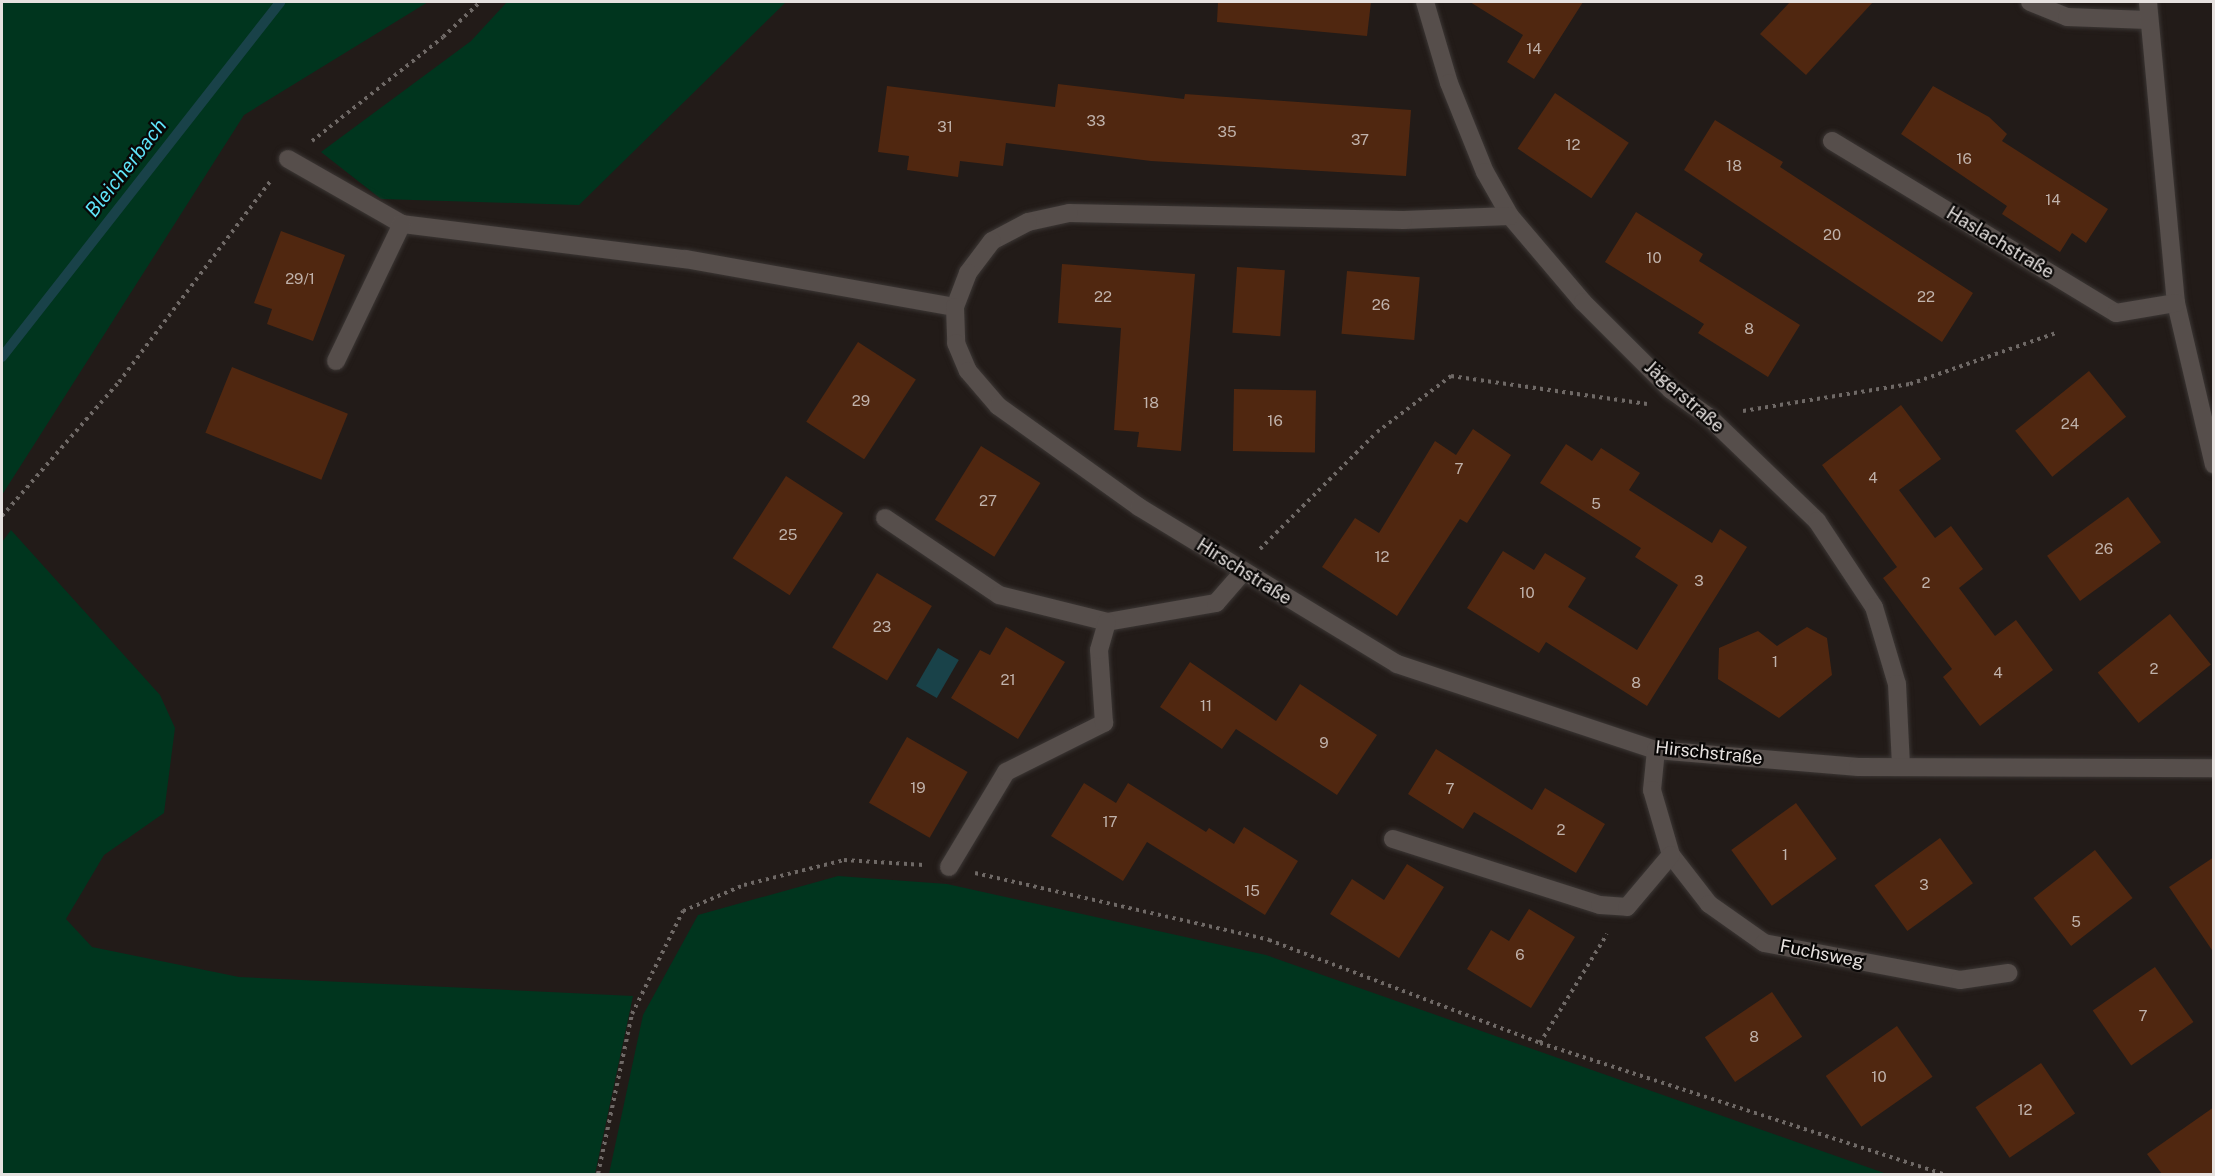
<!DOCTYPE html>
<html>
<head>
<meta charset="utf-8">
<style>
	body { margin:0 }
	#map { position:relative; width:2215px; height:1176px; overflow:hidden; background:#221b18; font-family:"Public Sans",sans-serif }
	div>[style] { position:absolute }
	.green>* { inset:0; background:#00351e }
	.water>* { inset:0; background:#194249; transform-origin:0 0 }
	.stream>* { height:10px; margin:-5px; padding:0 5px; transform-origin:5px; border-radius:5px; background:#194249 }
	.building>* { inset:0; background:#502710; transform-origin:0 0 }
	.path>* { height:4px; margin-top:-2px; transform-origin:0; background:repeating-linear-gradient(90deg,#6f6966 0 3px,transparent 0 7.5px) }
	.roads { filter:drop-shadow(0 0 2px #3b3634) drop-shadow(0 0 2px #3b3634) }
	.minor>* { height:18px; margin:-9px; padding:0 9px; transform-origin:9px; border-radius:9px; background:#564e4b }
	span { translate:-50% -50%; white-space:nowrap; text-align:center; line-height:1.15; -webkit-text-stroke:4.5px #090706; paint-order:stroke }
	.number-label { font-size:15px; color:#c0b2ab }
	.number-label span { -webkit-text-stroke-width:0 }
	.street-label { font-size:18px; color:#e6e1df }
	.water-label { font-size:20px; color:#5fe3f8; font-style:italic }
	.frame { position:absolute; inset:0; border:3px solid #e6e1df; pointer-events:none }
</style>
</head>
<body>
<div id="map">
	<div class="green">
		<i style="clip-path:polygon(2px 2px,428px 2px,244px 115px,2px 495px)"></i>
		<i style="clip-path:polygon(507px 2px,786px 2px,579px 205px,381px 199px,321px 152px,471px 41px)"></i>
		<i style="clip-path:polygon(11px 530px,160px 695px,175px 728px,164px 813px,104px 855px,66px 919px,92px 947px,239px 977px,633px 996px,595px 1174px,2px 1174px,2px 542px)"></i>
		<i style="clip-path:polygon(838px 876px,947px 884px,1266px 955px,1887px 1174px,609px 1174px,643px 1015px,698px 915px)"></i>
	</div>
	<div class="water">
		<i style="left:938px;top:648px;width:24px;height:44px;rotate:30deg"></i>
	</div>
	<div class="stream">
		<i style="left:2px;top:357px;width:451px;rotate:-51.9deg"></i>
	</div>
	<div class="building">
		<i style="clip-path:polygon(1218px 2px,1371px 2px,1367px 36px,1217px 22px)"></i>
		<i style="clip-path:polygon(1470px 2px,1583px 2px,1534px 79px,1507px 62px,1523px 35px)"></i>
		<i style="clip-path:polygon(1790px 2px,1873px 2px,1806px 75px,1760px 34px)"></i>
		<i style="clip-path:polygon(1058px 84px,1184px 99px,1185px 94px,1411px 110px,1406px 176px,1151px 161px,1006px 143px,1003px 166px,960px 161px,958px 177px,907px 170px,909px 156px,878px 152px,887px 86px,1055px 107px)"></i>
		<i style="clip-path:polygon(1933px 86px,1989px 117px,2007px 134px,2002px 141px,2108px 209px,2086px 243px,2072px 233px,2060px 252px,2002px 214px,2007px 206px,1901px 134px)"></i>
		<i style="left:1555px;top:93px;width:89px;height:67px;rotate:34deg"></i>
		<i style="clip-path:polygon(1715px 120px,1783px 162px,1780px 167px,1973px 293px,1942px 342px,1684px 170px)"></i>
		<i style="clip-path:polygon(1636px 212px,1703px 254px,1699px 261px,1800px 325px,1768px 377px,1698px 333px,1704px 324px,1605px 262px)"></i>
		<i style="clip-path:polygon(281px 231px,345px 255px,313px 341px,267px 324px,272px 309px,254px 303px)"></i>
		<i style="clip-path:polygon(1062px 264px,1195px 274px,1181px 451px,1137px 447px,1139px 432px,1114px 430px,1121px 328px,1058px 323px)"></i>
		<i style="left:1237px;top:267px;width:48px;height:66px;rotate:4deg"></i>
		<i style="left:1347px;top:271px;width:73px;height:63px;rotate:5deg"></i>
		<i style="left:858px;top:342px;width:69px;height:95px;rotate:33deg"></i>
		<i style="left:232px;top:367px;width:125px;height:71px;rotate:22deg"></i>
		<i style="left:2089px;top:371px;width:59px;height:95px;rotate:51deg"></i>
		<i style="left:1234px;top:389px;width:82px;height:62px;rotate:1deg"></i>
		<i style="clip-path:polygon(1901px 405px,1941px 459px,1899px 490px,1935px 538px,1951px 526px,1983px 569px,1959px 588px,1995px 636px,2016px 620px,2053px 670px,1980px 726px,1943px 677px,1952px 669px,1883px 578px,1897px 567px,1822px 465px)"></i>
		<i style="clip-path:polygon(1473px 429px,1511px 455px,1467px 523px,1460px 519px,1397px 616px,1322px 567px,1355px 518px,1379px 533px,1435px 441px,1456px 455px)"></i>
		<i style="clip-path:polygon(1566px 444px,1592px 461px,1601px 448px,1640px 473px,1629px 490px,1712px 543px,1720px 529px,1747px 547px,1647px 706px,1546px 642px,1539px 653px,1467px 608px,1503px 551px,1534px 570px,1545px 553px,1586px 578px,1568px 607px,1637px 650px,1678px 585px,1635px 557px,1641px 548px,1540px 483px)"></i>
		<i style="left:981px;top:446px;width:70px;height:87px;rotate:32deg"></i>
		<i style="left:786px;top:476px;width:68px;height:98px;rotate:33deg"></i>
		<i style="left:2128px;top:497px;width:56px;height:100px;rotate:54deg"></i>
		<i style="left:877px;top:573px;width:64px;height:87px;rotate:31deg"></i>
		<i style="left:2170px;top:614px;width:65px;height:93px;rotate:51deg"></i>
		<i style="clip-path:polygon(1006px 627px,1065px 662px,1018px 739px,951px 698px,980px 650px,990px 655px)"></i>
		<i style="clip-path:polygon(1807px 627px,1827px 638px,1832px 675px,1779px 718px,1718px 679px,1719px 648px,1758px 631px,1777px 646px)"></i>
		<i style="clip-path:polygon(1190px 662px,1276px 721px,1300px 684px,1377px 735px,1337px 795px,1236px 729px,1222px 749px,1160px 707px)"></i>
		<i style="left:907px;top:737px;width:70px;height:76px;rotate:30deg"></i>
		<i style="clip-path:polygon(1436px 749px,1532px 810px,1545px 788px,1605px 824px,1576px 873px,1474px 812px,1463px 829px,1408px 794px)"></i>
		<i style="clip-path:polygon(1084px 783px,1116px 803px,1128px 783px,1206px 832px,1209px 828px,1234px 844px,1244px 827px,1298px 861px,1265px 915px,1147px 842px,1123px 881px,1051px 836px)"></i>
		<i style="left:1796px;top:803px;width:69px;height:80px;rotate:54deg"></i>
		<i style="left:1940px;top:838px;width:56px;height:81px;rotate:54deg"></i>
		<i style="left:2095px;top:850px;width:61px;height:78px;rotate:52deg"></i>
		<i style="clip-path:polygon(2214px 857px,2214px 953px,2169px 887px)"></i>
		<i style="clip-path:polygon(1407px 864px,1444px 887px,1399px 958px,1330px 914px,1352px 879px,1384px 900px)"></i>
		<i style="clip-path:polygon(1529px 909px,1575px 937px,1531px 1008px,1467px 969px,1491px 930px,1509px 941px)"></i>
		<i style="left:2155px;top:967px;width:67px;height:76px;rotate:55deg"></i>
		<i style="left:1772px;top:992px;width:54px;height:81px;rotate:56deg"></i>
		<i style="left:1897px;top:1026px;width:62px;height:87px;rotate:55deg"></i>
		<i style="left:2041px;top:1063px;width:61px;height:79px;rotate:56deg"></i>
		<i style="clip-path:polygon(2214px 1107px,2214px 1174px,2162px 1174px,2147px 1154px)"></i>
	</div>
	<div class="path">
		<i style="left:312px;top:141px;width:167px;rotate:-38.4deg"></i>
		<i style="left:443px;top:37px;width:51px;rotate:-43.4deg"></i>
		<i style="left:1743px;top:411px;width:169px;rotate:-9.2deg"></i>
		<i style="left:1910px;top:384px;width:155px;rotate:-19.3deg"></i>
		<i style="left:2px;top:516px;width:178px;rotate:-48.9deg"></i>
		<i style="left:119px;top:382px;width:254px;rotate:-53deg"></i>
		<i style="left:1260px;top:549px;width:165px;rotate:-45deg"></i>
		<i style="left:1377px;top:432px;width:93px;rotate:-37.1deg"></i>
		<i style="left:1451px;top:376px;width:198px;rotate:8.1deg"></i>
		<i style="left:975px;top:873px;width:302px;rotate:12.8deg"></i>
		<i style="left:1269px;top:940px;width:290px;rotate:20.8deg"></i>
		<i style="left:1540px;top:1043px;width:128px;rotate:-58.4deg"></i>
		<i style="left:1540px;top:1043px;width:425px;rotate:18deg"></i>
		<i style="left:598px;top:1174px;width:164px;rotate:-78deg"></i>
		<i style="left:632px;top:1014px;width:115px;rotate:-63.7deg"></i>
		<i style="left:683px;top:911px;width:66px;rotate:-23.1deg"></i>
		<i style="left:744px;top:885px;width:103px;rotate:-14deg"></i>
		<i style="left:844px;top:860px;width:80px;rotate:3.6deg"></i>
	</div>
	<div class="roads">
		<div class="minor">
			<i style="left:1425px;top:2px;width:84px;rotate:73.5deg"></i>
			<i style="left:1449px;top:83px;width:96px;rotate:68deg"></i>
			<i style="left:1485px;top:172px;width:51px;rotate:60.4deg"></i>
			<i style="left:1510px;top:216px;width:113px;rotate:49.7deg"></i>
			<i style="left:1583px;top:302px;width:124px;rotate:45deg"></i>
			<i style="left:1671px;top:390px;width:47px;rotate:35.4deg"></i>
			<i style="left:1709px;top:417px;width:150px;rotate:43.9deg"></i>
			<i style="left:1817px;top:521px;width:103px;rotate:56.5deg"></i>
			<i style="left:1874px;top:607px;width:80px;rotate:73.4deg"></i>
			<i style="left:1897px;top:684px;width:81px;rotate:87.2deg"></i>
			<i style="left:2030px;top:2px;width:40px;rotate:22deg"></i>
			<i style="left:2067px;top:17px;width:81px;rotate:2.1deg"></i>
			<i style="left:2148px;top:2px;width:302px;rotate:84.7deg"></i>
			<i style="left:2176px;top:303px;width:166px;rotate:76.8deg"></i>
			<i style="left:1832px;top:141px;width:332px;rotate:31.2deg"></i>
			<i style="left:2116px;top:313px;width:61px;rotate:-9.5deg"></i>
			<i style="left:288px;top:159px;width:131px;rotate:29.7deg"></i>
			<i style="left:402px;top:224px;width:285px;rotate:7.1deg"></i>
			<i style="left:685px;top:259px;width:274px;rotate:10.1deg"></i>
			<i style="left:1510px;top:216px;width:107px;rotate:177.9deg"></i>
			<i style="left:1403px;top:220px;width:334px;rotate:-178.8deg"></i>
			<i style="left:1069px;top:213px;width:42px;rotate:167.6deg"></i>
			<i style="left:1028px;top:222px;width:41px;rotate:152.2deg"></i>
			<i style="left:992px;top:241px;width:40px;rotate:127deg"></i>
			<i style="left:968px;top:273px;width:36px;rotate:111deg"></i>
			<i style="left:955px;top:307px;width:36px;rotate:88deg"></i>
			<i style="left:956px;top:343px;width:30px;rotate:67deg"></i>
			<i style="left:968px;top:371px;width:46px;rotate:49.4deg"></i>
			<i style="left:998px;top:406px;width:173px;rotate:35.6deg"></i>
			<i style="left:1139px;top:507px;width:302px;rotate:31.3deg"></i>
			<i style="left:1397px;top:664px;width:273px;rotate:18.4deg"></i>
			<i style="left:1656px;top:750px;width:203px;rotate:4.8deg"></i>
			<i style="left:1858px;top:767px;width:356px;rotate:0.2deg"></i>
			<i style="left:336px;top:361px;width:152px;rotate:-64.3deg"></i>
			<i style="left:885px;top:518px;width:138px;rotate:34deg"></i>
			<i style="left:999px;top:595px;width:111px;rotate:14deg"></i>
			<i style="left:1107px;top:622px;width:111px;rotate:-9.9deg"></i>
			<i style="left:1216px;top:603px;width:40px;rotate:-49deg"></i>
			<i style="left:1656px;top:750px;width:40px;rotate:95.7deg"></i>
			<i style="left:1652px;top:790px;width:68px;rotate:73.7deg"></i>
			<i style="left:1671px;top:855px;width:62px;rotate:52.2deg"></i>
			<i style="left:1709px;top:904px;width:67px;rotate:35.3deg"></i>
			<i style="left:1764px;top:943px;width:199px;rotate:10.7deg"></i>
			<i style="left:1960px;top:980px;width:49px;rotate:-8.3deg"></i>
			<i style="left:1393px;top:839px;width:217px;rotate:17.7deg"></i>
			<i style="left:1600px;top:905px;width:27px;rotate:4deg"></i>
			<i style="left:1627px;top:907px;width:68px;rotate:-49.8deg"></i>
			<i style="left:949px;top:867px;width:111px;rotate:-59deg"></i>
			<i style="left:1006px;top:772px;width:110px;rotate:-26.6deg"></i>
			<i style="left:1104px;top:723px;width:73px;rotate:-93.9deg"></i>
			<i style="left:1099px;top:650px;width:29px;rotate:-74deg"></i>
		</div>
	</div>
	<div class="number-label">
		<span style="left:1534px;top:49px">14</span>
		<span style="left:1096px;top:121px">33</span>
		<span style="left:945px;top:127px">31</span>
		<span style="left:1227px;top:132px">35</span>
		<span style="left:1360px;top:140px">37</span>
		<span style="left:1573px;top:145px">12</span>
		<span style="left:1964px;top:159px">16</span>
		<span style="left:1734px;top:166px">18</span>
		<span style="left:2053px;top:200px">14</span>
		<span style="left:1832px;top:235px">20</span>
		<span style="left:1654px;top:258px">10</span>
		<span style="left:300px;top:279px">29/1</span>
		<span style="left:1103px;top:297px">22</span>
		<span style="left:1926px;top:297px">22</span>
		<span style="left:1381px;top:305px">26</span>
		<span style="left:1749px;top:329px">8</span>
		<span style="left:861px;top:401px">29</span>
		<span style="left:1151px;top:403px">18</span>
		<span style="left:1275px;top:421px">16</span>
		<span style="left:2070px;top:424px">24</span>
		<span style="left:1459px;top:469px">7</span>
		<span style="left:1873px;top:478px">4</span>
		<span style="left:988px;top:501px">27</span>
		<span style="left:1596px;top:504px">5</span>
		<span style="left:788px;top:535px">25</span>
		<span style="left:2104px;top:549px">26</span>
		<span style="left:1382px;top:557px">12</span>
		<span style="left:1699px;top:581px">3</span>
		<span style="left:1926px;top:583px">2</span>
		<span style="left:1527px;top:593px">10</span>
		<span style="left:882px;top:627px">23</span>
		<span style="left:1775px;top:662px">1</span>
		<span style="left:2154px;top:669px">2</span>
		<span style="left:1998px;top:673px">4</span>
		<span style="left:1008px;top:680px">21</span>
		<span style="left:1636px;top:683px">8</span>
		<span style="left:1206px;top:706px">11</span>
		<span style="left:1324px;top:743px">9</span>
		<span style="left:918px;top:788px">19</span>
		<span style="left:1450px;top:789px">7</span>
		<span style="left:1110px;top:822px">17</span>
		<span style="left:1561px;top:830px">2</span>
		<span style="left:1785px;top:855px">1</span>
		<span style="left:1924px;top:885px">3</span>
		<span style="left:1252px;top:891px">15</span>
		<span style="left:2076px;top:922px">5</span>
		<span style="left:1520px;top:955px">6</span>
		<span style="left:2143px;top:1016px">7</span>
		<span style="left:1754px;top:1037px">8</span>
		<span style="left:1879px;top:1077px">10</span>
		<span style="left:2025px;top:1110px">12</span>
	</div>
	<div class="street-label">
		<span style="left:2000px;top:243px;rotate:31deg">Haslachstraße</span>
		<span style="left:1684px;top:397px;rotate:41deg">Jägerstraße</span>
		<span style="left:1244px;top:572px;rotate:32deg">Hirschstraße</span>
		<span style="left:1709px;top:753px;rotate:6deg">Hirschstraße</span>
		<span style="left:1822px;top:954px;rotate:11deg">Fuchsweg</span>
	</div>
	<div class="water-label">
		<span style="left:126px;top:168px;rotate:-52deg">Bleicherbach</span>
	</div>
	<div class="frame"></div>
</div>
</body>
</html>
